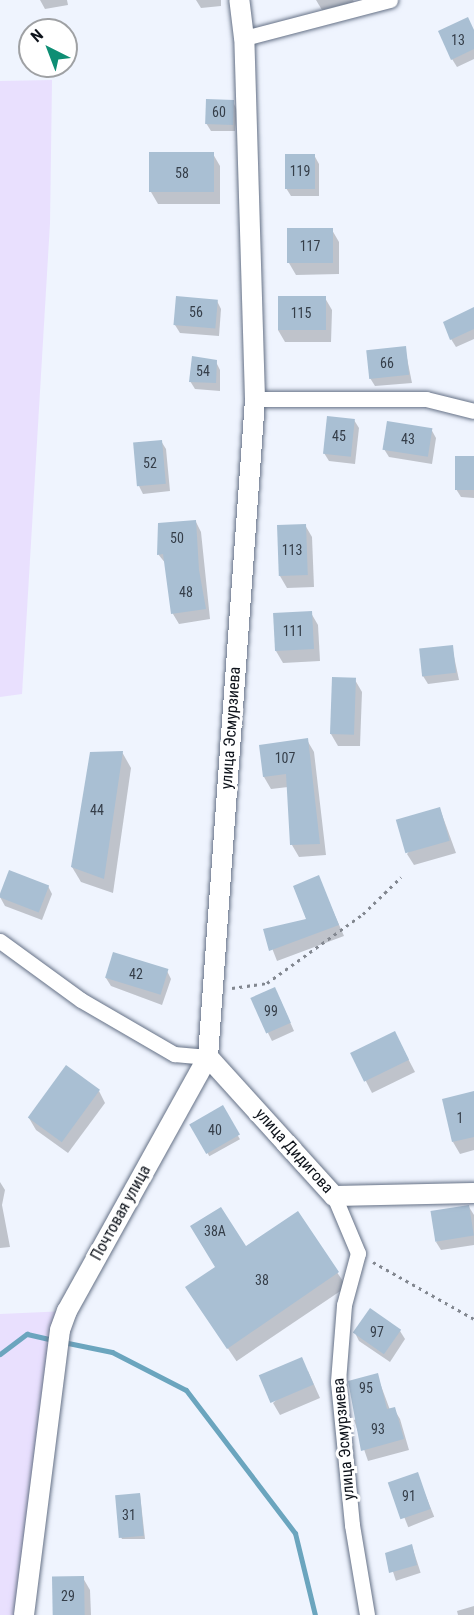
<!DOCTYPE html>
<html>
<head>
<meta charset="utf-8">
<style>
	body { margin:0 }
	#map { position:relative; width:474px; height:1615px; overflow:hidden; background:#eff4fe; font-family:"Roboto Condensed",sans-serif }
	div>[style] { position:absolute }
	.green>* { inset:0; background:#e9e0fe }
	.shadow>* { inset:0; background:#0003; transform-origin:0 0 }
	.stream>* { height:5px; margin:-2.5px; padding:0 2.5px; transform-origin:2.5px; border-radius:2.5px; background:#6ba5be }
	.building>* { inset:0; background:#a9bfd3; transform-origin:0 0 }
	.path>* { height:3px; margin-top:-1.5px; transform-origin:0; background:repeating-linear-gradient(90deg,#828790 0 3px,transparent 0 7.5px) }
	.roads { filter:drop-shadow(0 0 2px #657186) drop-shadow(0 0 2px #657186) }
	.minor>* { height:15px; margin:-7.5px; padding:0 7.5px; transform-origin:7.5px; border-radius:7.5px; background:#fff }
	.tertiary>* { height:20px; margin:-10px; padding:0 10px; transform-origin:10px; border-radius:10px; background:#fff }
	span { translate:-50% -50%; white-space:nowrap; text-align:center; line-height:1.15; -webkit-text-stroke:6px #fff; paint-order:stroke }
	.number-label { font-size:14px; color:#353e49 }
	.number-label span { -webkit-text-stroke-width:0 }
	.street-label { font-size:16px; color:#0e131b }
	.north { position:absolute; left:18px; top:18px; width:60px; height:60px; box-sizing:border-box; background:#fff; border:2px solid #9fa1a4; border-radius:50%; rotate:318deg; font-size:16px; font-weight:700; line-height:24px; text-align:center; color:#0e131b }
	.north::after { content:''; display:block; margin:auto; width:21px; height:27px; background:#0e8e74; clip-path:polygon(50% 0,100% 100%,50% 72%,0 100%) }
</style>
</head>
<body>
<div id="map">
	<div class="green">
		<i style="clip-path:polygon(52px 80px,50px 223px,22px 694px,0 697px,0 81px)"></i>
		<i style="clip-path:polygon(67px 1311px,24px 1615px,0 1615px,0 1314px)"></i>
	</div>
	<div class="shadow">
		<i style="clip-path:polygon(40px 0,67px 0,68px 5px,45px 9px)"></i>
		<i style="clip-path:polygon(196px 0,221px 0,221px 6px,201px 8px)"></i>
		<i style="clip-path:polygon(316px 0,353px 0,354px 2px,322px 10px)"></i>
		<i style="clip-path:polygon(474px 31px,474px 59px,457px 67px,452px 59px)"></i>
		<i style="clip-path:polygon(233px 102px,237px 110px,235px 131px,211px 131px,206px 123px)"></i>
		<i style="clip-path:polygon(213px 154px,220px 166px,220px 204px,158px 204px,151px 192px)"></i>
		<i style="clip-path:polygon(314px 155px,319px 164px,319px 196px,291px 196px,286px 188px)"></i>
		<i style="clip-path:polygon(332px 230px,339px 242px,339px 274px,296px 275px,289px 263px)"></i>
		<i style="clip-path:polygon(325px 298px,332px 310px,331px 342px,285px 342px,278px 330px)"></i>
		<i style="clip-path:polygon(217px 301px,221px 309px,219px 336px,180px 333px,175px 325px)"></i>
		<i style="clip-path:polygon(474px 308px,474px 339px,456px 347px,451px 339px)"></i>
		<i style="clip-path:polygon(405px 348px,412px 383px,375px 386px,370px 378px)"></i>
		<i style="clip-path:polygon(216px 362px,220px 370px,220px 391px,195px 389px,190px 381px)"></i>
		<i style="clip-path:polygon(354px 420px,359px 428px,355px 464px,329px 461px,324px 453px)"></i>
		<i style="clip-path:polygon(431px 429px,436px 438px,432px 464px,389px 457px,384px 449px)"></i>
		<i style="clip-path:polygon(161px 441px,166px 449px,170px 491px,143px 494px,139px 486px)"></i>
		<i style="clip-path:polygon(474px 457px,474px 498px,461px 497px,456px 489px)"></i>
		<i style="clip-path:polygon(196px 522px,201px 532px,210px 619px,179px 624px,173px 614px,166px 564px,158px 554px)"></i>
		<i style="clip-path:polygon(305px 525px,312px 537px,314px 587px,287px 588px,280px 576px)"></i>
		<i style="clip-path:polygon(311px 613px,318px 625px,320px 661px,283px 663px,276px 651px,274px 615px)"></i>
		<i style="clip-path:polygon(452px 647px,459px 680px,428px 684px,423px 676px)"></i>
		<i style="clip-path:polygon(355px 680px,362px 692px,360px 746px,338px 746px,331px 734px)"></i>
		<i style="clip-path:polygon(307px 740px,314px 752px,326px 855px,299px 857px,292px 845px,288px 787px,271px 789px,264px 777px,261px 746px)"></i>
		<i style="clip-path:polygon(122px 752px,131px 768px,113px 893px,81px 882px,72px 867px)"></i>
		<i style="clip-path:polygon(440px 809px,456px 853px,414px 865px,407px 854px)"></i>
		<i style="clip-path:polygon(10px 872px,48px 886px,52px 894px,42px 920px,5px 906px,0 897px)"></i>
		<i style="clip-path:polygon(318px 877px,344px 936px,277px 961px,265px 930px,308px 920px)"></i>
		<i style="clip-path:polygon(167px 971px,171px 979px,162px 1005px,111px 986px,106px 978px)"></i>
		<i style="clip-path:polygon(279px 997px,294px 1031px,272px 1041px,268px 1033px)"></i>
		<i style="clip-path:polygon(401px 1045px,415px 1072px,372px 1093px,352px 1054px)"></i>
		<i style="clip-path:polygon(99px 1091px,105px 1103px,68px 1153px,36px 1130px,29px 1118px)"></i>
		<i style="clip-path:polygon(474px 1093px,474px 1150px,460px 1154px,453px 1142px)"></i>
		<i style="left:222px;top:1107px;width:37px;height:35px;rotate:61deg"></i>
		<i style="clip-path:polygon(0 1182px,5px 1190px,2px 1205px,10px 1247px,0 1248px)"></i>
		<i style="clip-path:polygon(469px 1207px,474px 1215px,474px 1245px,441px 1250px,436px 1242px)"></i>
		<i style="left:297px;top:1213px;width:89px;height:133px;rotate:56deg"></i>
		<i style="clip-path:polygon(370px 1310px,400px 1331px,405px 1339px,390px 1362px,359px 1341px,355px 1333px)"></i>
		<i style="clip-path:polygon(308px 1371px,320px 1398px,280px 1415px,273px 1403px)"></i>
		<i style="clip-path:polygon(377px 1375px,390px 1410px,394px 1409px,400px 1419px,409px 1450px,368px 1461px,354px 1420px,359px 1418px)"></i>
		<i style="left:417px;top:1474px;width:46px;height:28px;rotate:68deg"></i>
		<i style="clip-path:polygon(140px 1494px,145px 1539px,122px 1539px,120px 1535px)"></i>
		<i style="left:412px;top:1546px;width:28px;height:26px;rotate:72deg"></i>
		<i style="clip-path:polygon(83px 1578px,90px 1590px,91px 1615px,54px 1615px)"></i>
		<i style="clip-path:polygon(474px 1606px,474px 1615px,458px 1615px,457px 1611px)"></i>
	</div>
	<div class="stream">
		<i style="left:63px;top:1342px;width:50px;rotate:11.5deg"></i>
		<i style="left:112px;top:1352px;width:83px;rotate:27.2deg"></i>
		<i style="left:186px;top:1390px;width:180px;rotate:52.7deg"></i>
		<i style="left:295px;top:1533px;width:84px;rotate:76.3deg"></i>
		<i style="left:0;top:1354px;width:34px;rotate:-37deg"></i>
		<i style="left:27px;top:1334px;width:28px;rotate:13deg"></i>
	</div>
	<div class="building">
		<i style="clip-path:polygon(468px 17px,474px 30px,474px 49px,451px 60px,438px 31px)"></i>
		<i style="left:206px;top:99px;width:28px;height:25px;rotate:2deg"></i>
		<i style="left:214px;top:152px;width:40px;height:65px;rotate:90deg"></i>
		<i style="left:285px;top:154px;width:30px;height:35px"></i>
		<i style="left:333px;top:228px;width:35px;height:46px;rotate:90deg"></i>
		<i style="left:176px;top:296px;width:42px;height:29px;rotate:5deg"></i>
		<i style="left:278px;top:296px;width:48px;height:34px"></i>
		<i style="clip-path:polygon(474px 307px,474px 329px,450px 340px,443px 322px)"></i>
		<i style="left:406px;top:346px;width:29px;height:40px;rotate:84deg"></i>
		<i style="clip-path:polygon(192px 356px,217px 360px,216px 383px,189px 382px)"></i>
		<i style="left:327px;top:416px;width:28px;height:38px;rotate:6deg"></i>
		<i style="left:387px;top:421px;width:46px;height:29px;rotate:9deg"></i>
		<i style="left:162px;top:440px;width:44px;height:29px;rotate:85deg"></i>
		<i style="left:455px;top:456px;width:19px;height:34px"></i>
		<i style="clip-path:polygon(196px 520px,199px 570px,206px 609px,171px 614px,163px 554px,157px 555px,158px 523px)"></i>
		<i style="left:306px;top:524px;width:51px;height:29px;rotate:88deg"></i>
		<i style="left:312px;top:611px;width:38px;height:39px;rotate:87deg"></i>
		<i style="left:453px;top:645px;width:28px;height:34px;rotate:84deg"></i>
		<i style="left:332px;top:677px;width:24px;height:57px;rotate:2deg"></i>
		<i style="clip-path:polygon(308px 738px,320px 844px,290px 845px,286px 774px,263px 777px,259px 745px)"></i>
		<i style="clip-path:polygon(123px 751px,104px 879px,71px 867px,90px 752px)"></i>
		<i style="left:440px;top:807px;width:35px;height:46px;rotate:74deg"></i>
		<i style="left:9px;top:870px;width:43px;height:29px;rotate:21deg"></i>
		<i style="clip-path:polygon(319px 875px,339px 925px,269px 951px,263px 929px,306px 919px,293px 886px)"></i>
		<i style="left:113px;top:952px;width:58px;height:27px;rotate:17deg"></i>
		<i style="left:275px;top:987px;width:39px;height:27px;rotate:66deg"></i>
		<i style="left:395px;top:1031px;width:32px;height:50px;rotate:64deg"></i>
		<i style="left:66px;top:1065px;width:42px;height:65px;rotate:36deg"></i>
		<i style="clip-path:polygon(474px 1091px,474px 1137px,452px 1142px,442px 1099px)"></i>
		<i style="left:223px;top:1105px;width:34px;height:39px;rotate:60deg"></i>
		<i style="left:469px;top:1205px;width:31px;height:39px;rotate:81deg"></i>
		<i style="clip-path:polygon(221px 1207px,246px 1246px,298px 1211px,339px 1272px,227px 1349px,185px 1287px,215px 1267px,190px 1226px)"></i>
		<i style="left:370px;top:1308px;width:38px;height:30px;rotate:35deg"></i>
		<i style="left:302px;top:1357px;width:30px;height:47px;rotate:67deg"></i>
		<i style="clip-path:polygon(378px 1373px,387px 1409px,395px 1407px,404px 1439px,361px 1451px,348px 1381px)"></i>
		<i style="left:418px;top:1472px;width:39px;height:32px;rotate:71deg"></i>
		<i style="left:140px;top:1493px;width:43px;height:25px;rotate:85deg"></i>
		<i style="clip-path:polygon(412px 1544px,417px 1565px,389px 1573px,385px 1553px)"></i>
		<i style="left:84px;top:1576px;width:39px;height:32px;rotate:89deg"></i>
	</div>
	<div class="path">
		<i style="left:232px;top:988px;width:35px;rotate:-8deg"></i>
		<i style="left:267px;top:983px;width:118px;rotate:-35.7deg"></i>
		<i style="left:363px;top:914px;width:53px;rotate:-44.2deg"></i>
		<i style="left:373px;top:1262px;width:116px;rotate:29.4deg"></i>
	</div>
	<div class="roads">
		<div class="minor">
			<i style="left:244px;top:38px;width:151px;rotate:-14.6deg"></i>
			<i style="left:255px;top:399px;width:171px"></i>
			<i style="left:426px;top:399px;width:49px;rotate:14deg"></i>
			<i style="left:0;top:941px;width:100px;rotate:36.1deg"></i>
			<i style="left:81px;top:1000px;width:108px;rotate:30.1deg"></i>
			<i style="left:174px;top:1054px;width:34px;rotate:5deg"></i>
			<i style="left:334px;top:1196px;width:62px;rotate:67.2deg"></i>
			<i style="left:358px;top:1253px;width:54px;rotate:105.1deg"></i>
			<i style="left:344px;top:1305px;width:77px;rotate:94.5deg"></i>
			<i style="left:338px;top:1382px;width:144px;rotate:84.4deg"></i>
			<i style="left:352px;top:1525px;width:91px;rotate:80.5deg"></i>
		</div>
		<div class="tertiary">
			<i style="left:208px;top:1057px;width:188px;rotate:47.8deg"></i>
			<i style="left:334px;top:1196px;width:140px;rotate:-1.2deg"></i>
			<i style="left:24px;top:1615px;width:287px;rotate:-82.8deg"></i>
			<i style="left:60px;top:1330px;width:20px;rotate:-70deg"></i>
			<i style="left:67px;top:1311px;width:291px;rotate:-61deg"></i>
			<i style="left:208px;top:1057px;width:660px;rotate:-85.91deg"></i>
			<i style="left:255px;top:399px;width:361px;rotate:-91.7deg"></i>
			<i style="left:244px;top:38px;width:38px;rotate:-97deg"></i>
		</div>
	</div>
	<div class="number-label">
		<span style="left:458px;top:40px">13</span>
		<span style="left:219px;top:112px">60</span>
		<span style="left:300px;top:171px">119</span>
		<span style="left:182px;top:173px">58</span>
		<span style="left:310px;top:246px">117</span>
		<span style="left:196px;top:312px">56</span>
		<span style="left:301px;top:313px">115</span>
		<span style="left:387px;top:363px">66</span>
		<span style="left:203px;top:371px">54</span>
		<span style="left:339px;top:436px">45</span>
		<span style="left:408px;top:439px">43</span>
		<span style="left:150px;top:463px">52</span>
		<span style="left:177px;top:538px">50</span>
		<span style="left:292px;top:550px">113</span>
		<span style="left:186px;top:592px">48</span>
		<span style="left:293px;top:631px">111</span>
		<span style="left:285px;top:758px">107</span>
		<span style="left:97px;top:810px">44</span>
		<span style="left:136px;top:974px">42</span>
		<span style="left:271px;top:1011px">99</span>
		<span style="left:460px;top:1118px">1</span>
		<span style="left:215px;top:1130px">40</span>
		<span style="left:215px;top:1231px">38А</span>
		<span style="left:262px;top:1280px">38</span>
		<span style="left:377px;top:1332px">97</span>
		<span style="left:366px;top:1388px">95</span>
		<span style="left:378px;top:1429px">93</span>
		<span style="left:409px;top:1496px">91</span>
		<span style="left:129px;top:1515px">31</span>
		<span style="left:68px;top:1596px">29</span>
	</div>
	<div class="street-label">
		<span style="left:231px;top:728px;rotate:-86deg">улица Эсмурзиева</span>
		<span style="left:294px;top:1151px;rotate:48deg">улица Дидигова</span>
		<span style="left:121px;top:1213px;rotate:-61deg">Почтовая улица</span>
		<span style="left:344px;top:1439px;rotate:-95deg">улица Эсмурзиева</span>
	</div>
	<div class="north">N</div>
</div>
</body>
</html>
